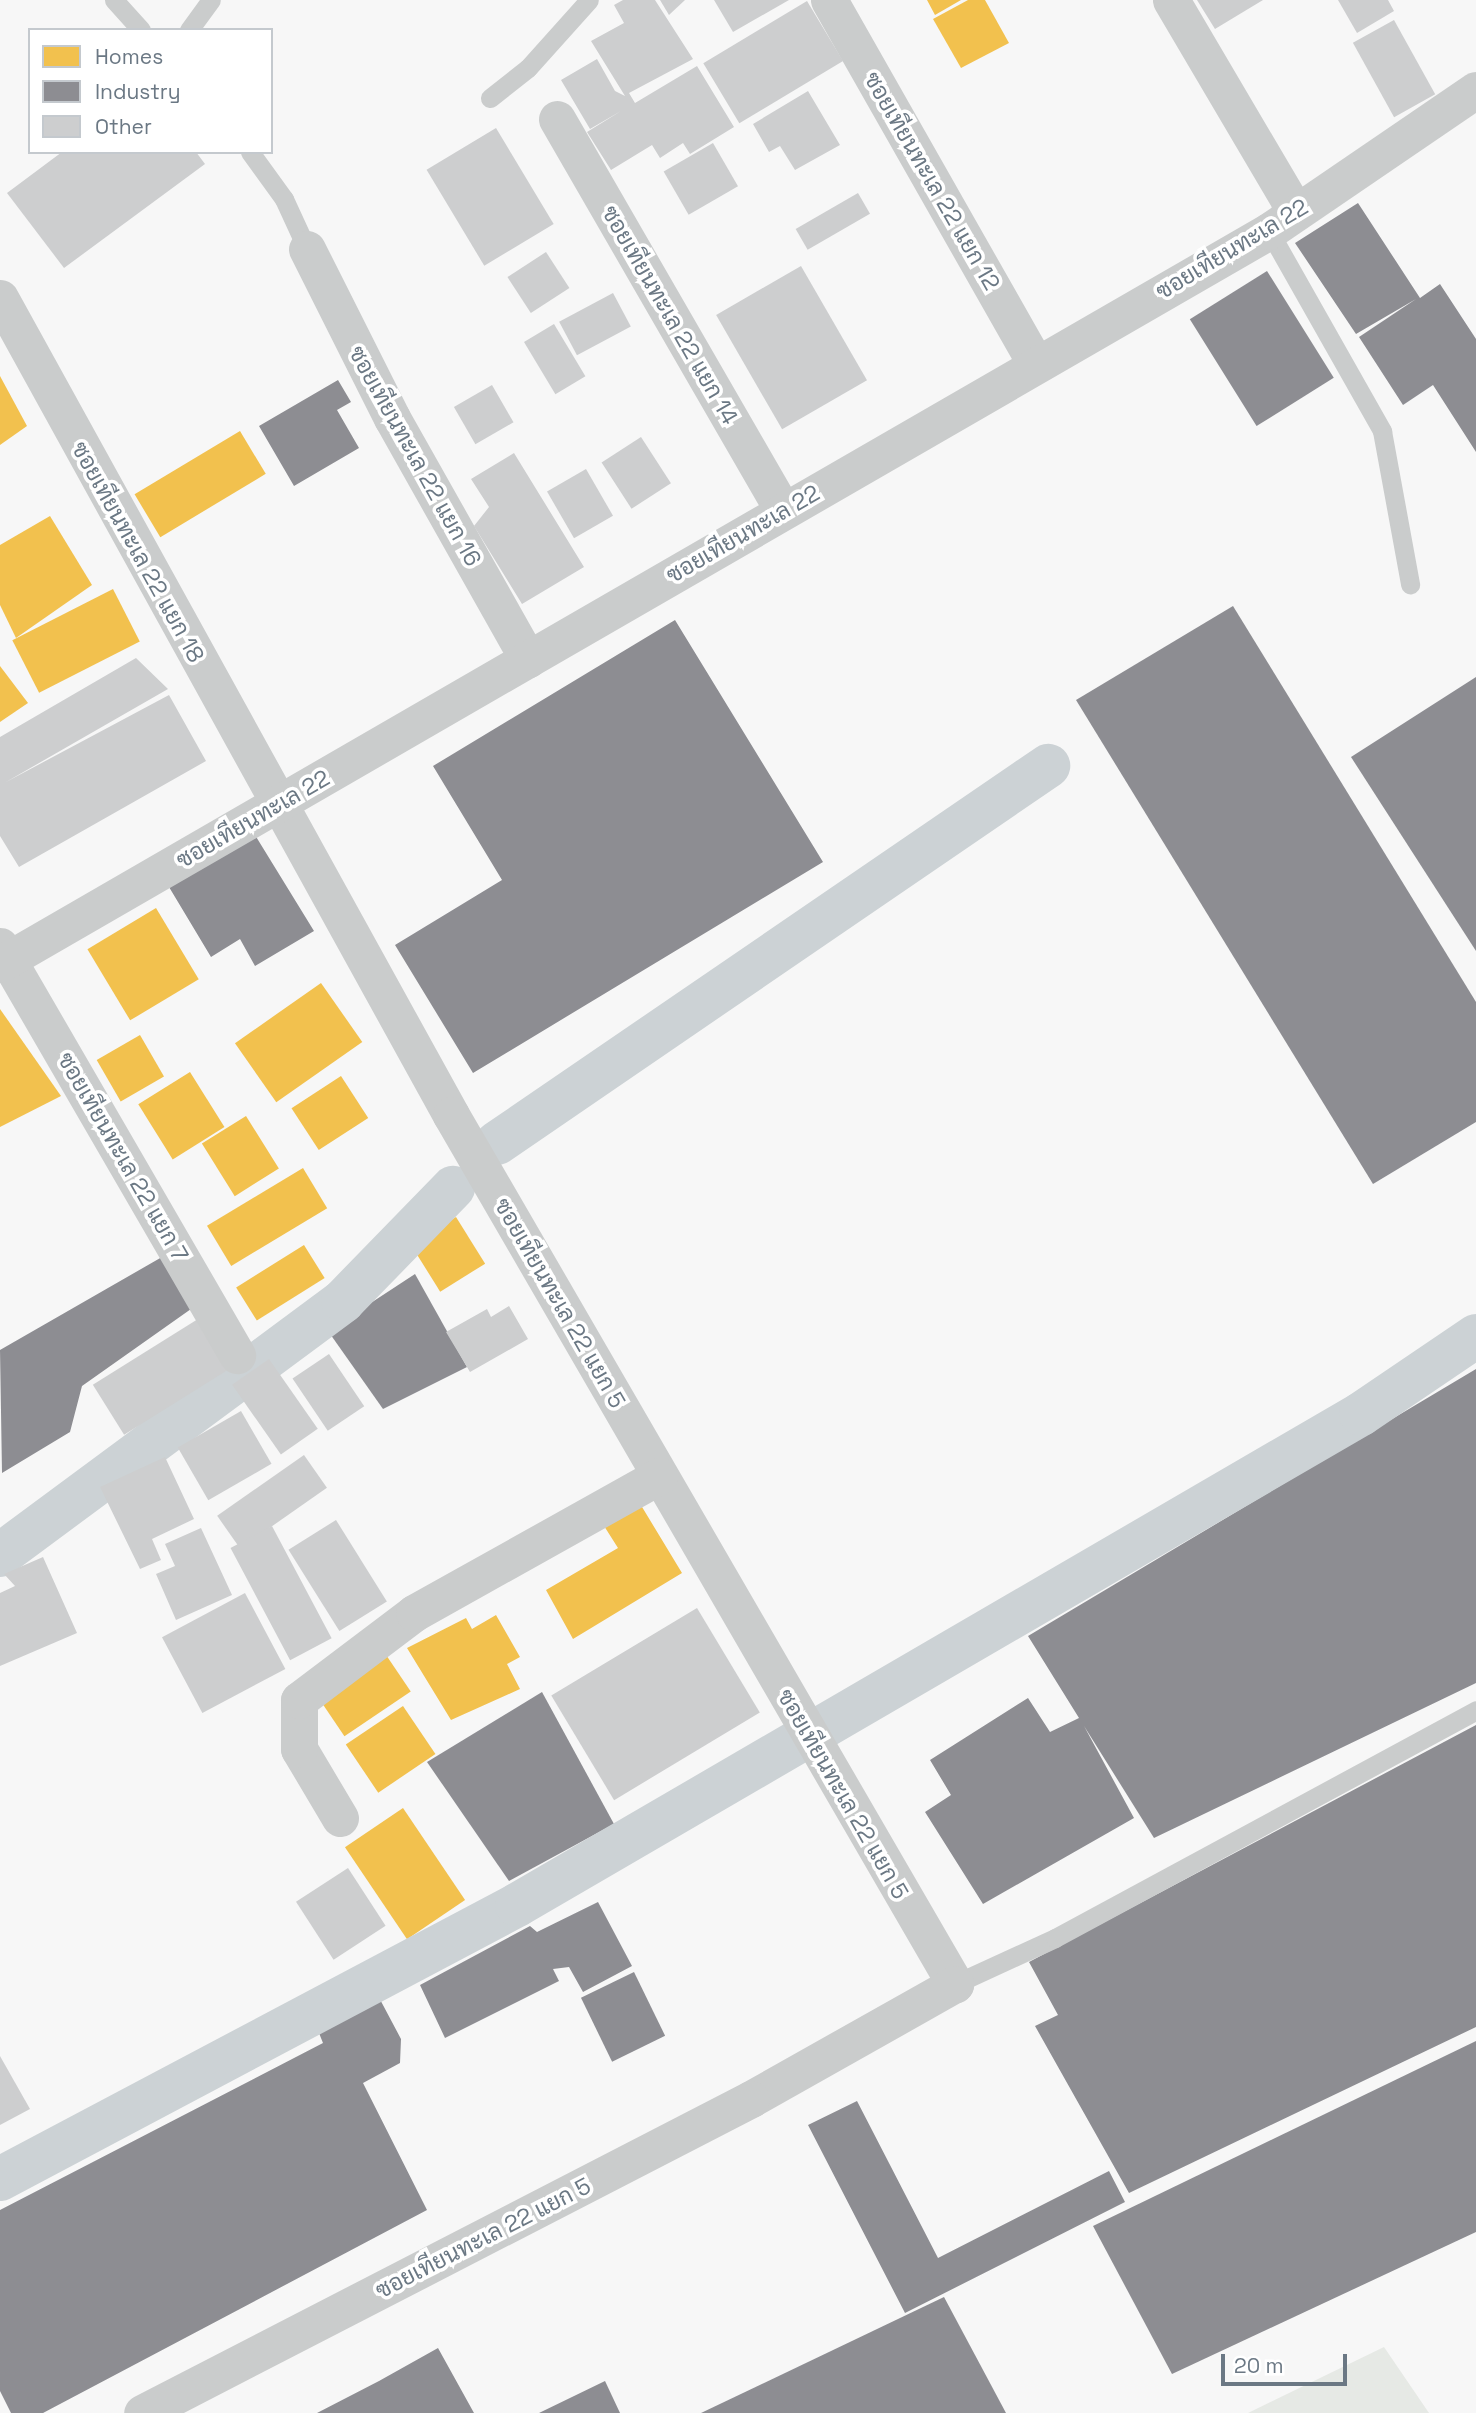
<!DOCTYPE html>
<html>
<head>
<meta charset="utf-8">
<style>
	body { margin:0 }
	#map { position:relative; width:1476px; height:2413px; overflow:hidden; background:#f7f7f7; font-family:"Space Grotesk",Sarabun,sans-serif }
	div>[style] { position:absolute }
	.green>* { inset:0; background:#e6e9e5 }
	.homes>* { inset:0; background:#f2c14e; transform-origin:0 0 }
	.industry>* { inset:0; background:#8d8d92; transform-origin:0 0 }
	.canal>* { height:44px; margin:-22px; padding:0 22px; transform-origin:22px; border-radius:22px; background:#ccd2d5 }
	.building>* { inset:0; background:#cdcecf; transform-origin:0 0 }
	.service>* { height:19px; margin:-9.5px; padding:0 9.5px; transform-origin:9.5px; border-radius:9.5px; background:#cacccc }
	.minor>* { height:37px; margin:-18.5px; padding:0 18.5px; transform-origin:18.5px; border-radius:18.5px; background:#cacccc }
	span { translate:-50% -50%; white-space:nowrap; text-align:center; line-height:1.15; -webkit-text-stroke:7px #fff; paint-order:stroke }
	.street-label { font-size:23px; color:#6b7884 }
	.legend { position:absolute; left:28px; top:28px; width:245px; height:126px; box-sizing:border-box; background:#fff; border:2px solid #c4c9ce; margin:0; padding:9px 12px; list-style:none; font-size:21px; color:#6b7884 }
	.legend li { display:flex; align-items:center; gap:14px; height:35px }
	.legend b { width:35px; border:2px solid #c4c9ce }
	.scale { position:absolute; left:1221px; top:2354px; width:126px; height:32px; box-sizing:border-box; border:4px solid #6b7884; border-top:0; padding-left:9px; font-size:21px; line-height:24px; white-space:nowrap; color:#6b7884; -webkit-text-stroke:5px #fff; paint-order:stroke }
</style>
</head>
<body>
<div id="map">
	<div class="green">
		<i style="clip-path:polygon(1384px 2347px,1429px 2413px,1248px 2413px)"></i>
	</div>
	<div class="homes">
		<i style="clip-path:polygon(927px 0,961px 0,935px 15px)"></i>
		<i style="clip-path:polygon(968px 0,985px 0,1009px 43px,961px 68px,933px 19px)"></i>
		<i style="clip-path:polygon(0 376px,27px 426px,0 445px)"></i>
		<i style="left:240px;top:431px;width:50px;height:123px;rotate:59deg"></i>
		<i style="clip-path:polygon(50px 516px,92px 585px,16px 638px,0 605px,0 545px)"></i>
		<i style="left:113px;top:589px;width:59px;height:113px;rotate:63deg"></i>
		<i style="clip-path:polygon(0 666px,28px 703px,0 722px)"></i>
		<i style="left:156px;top:908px;width:83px;height:80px;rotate:59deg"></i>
		<i style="left:321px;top:983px;width:72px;height:105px;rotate:55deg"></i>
		<i style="clip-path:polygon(0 1009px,61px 1096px,0 1127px)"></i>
		<i style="left:140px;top:1035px;width:48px;height:50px;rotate:60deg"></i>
		<i style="left:190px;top:1072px;width:65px;height:61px;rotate:58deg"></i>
		<i style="left:341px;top:1076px;width:50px;height:59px;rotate:57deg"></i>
		<i style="left:246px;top:1116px;width:62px;height:52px;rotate:58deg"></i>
		<i style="left:303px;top:1168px;width:47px;height:112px;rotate:59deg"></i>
		<i style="left:456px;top:1217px;width:55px;height:53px;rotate:58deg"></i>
		<i style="left:304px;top:1245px;width:39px;height:80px;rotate:58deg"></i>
		<i style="clip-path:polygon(636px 1497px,682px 1573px,573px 1639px,546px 1590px,618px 1548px,599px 1518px)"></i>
		<i style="clip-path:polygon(496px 1615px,520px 1657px,507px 1664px,520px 1689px,451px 1720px,407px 1648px,466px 1618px,472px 1629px)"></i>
		<i style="left:380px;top:1646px;width:55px;height:80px;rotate:56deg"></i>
		<i style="left:403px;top:1706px;width:58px;height:69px;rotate:56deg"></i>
		<i style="left:403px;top:1808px;width:111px;height:70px;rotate:56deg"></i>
	</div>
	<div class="industry">
		<i style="clip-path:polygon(1358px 203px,1420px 298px,1440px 284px,1476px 339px,1476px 452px,1433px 385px,1403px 405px,1359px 337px,1416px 299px,1356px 334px,1295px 243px)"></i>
		<i style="left:1267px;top:271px;width:126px;height:91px;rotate:58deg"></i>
		<i style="clip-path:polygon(338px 380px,351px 402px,337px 410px,359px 448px,294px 486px,259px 426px)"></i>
		<i style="clip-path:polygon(1233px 606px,1476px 1002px,1476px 1122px,1373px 1184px,1076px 700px)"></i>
		<i style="clip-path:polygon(675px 620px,823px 862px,473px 1073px,395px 945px,502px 880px,433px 766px)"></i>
		<i style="clip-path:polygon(1476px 677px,1476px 951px,1351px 757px)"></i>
		<i style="clip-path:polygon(255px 835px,314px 931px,255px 966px,240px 939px,211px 957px,169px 887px)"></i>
		<i style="clip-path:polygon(162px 1257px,191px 1309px,82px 1386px,70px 1432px,2px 1473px,0 1350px)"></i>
		<i style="clip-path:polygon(415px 1274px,467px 1367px,383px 1409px,328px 1331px)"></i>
		<i style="clip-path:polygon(1476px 1369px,1476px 1683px,1154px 1838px,1084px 1726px,1134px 1818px,983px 1904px,925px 1812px,951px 1795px,930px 1760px,1028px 1698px,1050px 1732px,1079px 1718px,1028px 1636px)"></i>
		<i style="clip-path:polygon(542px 1692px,614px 1824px,509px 1881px,427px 1762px)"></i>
		<i style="clip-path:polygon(1476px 1725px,1476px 2027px,1129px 2193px,1035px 2026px,1058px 2015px,1029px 1962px)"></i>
		<i style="clip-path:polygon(598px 1902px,632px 1966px,583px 1992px,569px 1967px,553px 1969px,559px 1981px,445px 2038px,420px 1985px,530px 1926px,537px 1932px)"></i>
		<i style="left:634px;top:1972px;width:71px;height:59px;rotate:64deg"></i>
		<i style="clip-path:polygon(375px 1990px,401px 2039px,400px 2063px,363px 2083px,427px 2210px,43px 2413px,11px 2413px,0 2391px,0 2210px,323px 2043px,315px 2023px)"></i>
		<i style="clip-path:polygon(1476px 2041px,1476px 2232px,1172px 2374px,1093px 2226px)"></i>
		<i style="clip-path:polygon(857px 2101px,938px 2258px,1109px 2171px,1125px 2202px,905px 2313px,808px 2125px)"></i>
		<i style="clip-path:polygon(944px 2297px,1006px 2413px,701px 2413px)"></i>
		<i style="clip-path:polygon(438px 2348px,474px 2413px,317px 2413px,379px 2381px)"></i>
		<i style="clip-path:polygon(605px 2381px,620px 2413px,539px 2413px)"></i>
	</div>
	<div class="canal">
		<i style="left:497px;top:1143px;width:668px;rotate:-34.38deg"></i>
		<i style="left:0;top:1555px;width:427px;rotate:-36.5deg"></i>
		<i style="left:343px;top:1301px;width:158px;rotate:-45.8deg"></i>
		<i style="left:0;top:2179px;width:585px;rotate:-27.92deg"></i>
		<i style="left:517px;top:1905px;width:976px;rotate:-30.19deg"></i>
		<i style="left:1361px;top:1414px;width:139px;rotate:-34.1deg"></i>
	</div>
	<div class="building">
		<i style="clip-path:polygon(623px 0,655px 0,693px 59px,629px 93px,635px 103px,697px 66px,734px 127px,690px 154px,683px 143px,660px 158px,652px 145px,611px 170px,587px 132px,621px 111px,590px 129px,561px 80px,597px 59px,615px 91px,625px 96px,591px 41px,624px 23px,614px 5px)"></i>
		<i style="clip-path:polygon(660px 0,685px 0,669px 15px)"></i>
		<i style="clip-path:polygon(714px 0,789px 0,733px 32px)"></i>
		<i style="clip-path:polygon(1197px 0,1263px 0,1215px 29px)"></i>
		<i style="clip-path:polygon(1338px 0,1388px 0,1394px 11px,1357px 33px)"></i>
		<i style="left:807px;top:1px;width:70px;height:121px;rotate:59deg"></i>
		<i style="left:1394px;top:20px;width:85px;height:47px;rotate:61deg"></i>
		<i style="clip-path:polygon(808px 91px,840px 145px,795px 170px,780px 146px,769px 152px,753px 124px)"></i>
		<i style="left:496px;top:128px;width:112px;height:81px;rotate:59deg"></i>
		<i style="left:713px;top:143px;width:50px;height:57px;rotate:60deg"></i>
		<i style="clip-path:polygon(62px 152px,196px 152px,205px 164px,64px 268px,7px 193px)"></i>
		<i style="left:858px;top:193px;width:24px;height:72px;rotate:60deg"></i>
		<i style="left:546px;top:252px;width:43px;height:46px;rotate:57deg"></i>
		<i style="left:801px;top:266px;width:132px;height:98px;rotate:60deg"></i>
		<i style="left:613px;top:293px;width:38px;height:61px;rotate:62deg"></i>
		<i style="left:554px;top:324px;width:61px;height:35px;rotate:59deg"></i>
		<i style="left:492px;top:385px;width:43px;height:44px;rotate:60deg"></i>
		<i style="left:641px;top:437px;width:55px;height:47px;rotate:57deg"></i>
		<i style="clip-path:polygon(514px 453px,584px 567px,522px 604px,474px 526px,489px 507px,471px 479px)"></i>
		<i style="left:586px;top:469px;width:54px;height:45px;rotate:60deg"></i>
		<i style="clip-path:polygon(136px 658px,168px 689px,6px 782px,169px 695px,206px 761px,19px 867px,0 836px,0 737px)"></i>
		<i style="clip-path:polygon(509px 1306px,528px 1339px,470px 1372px,446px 1332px,487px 1309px,491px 1317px)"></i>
		<i style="left:198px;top:1319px;width:59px;height:124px;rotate:58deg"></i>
		<i style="left:329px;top:1354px;width:63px;height:44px;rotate:56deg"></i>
		<i style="left:269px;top:1359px;width:85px;height:45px;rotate:55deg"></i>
		<i style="left:241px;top:1411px;width:61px;height:73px;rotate:60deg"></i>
		<i style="left:304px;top:1455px;width:40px;height:106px;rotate:55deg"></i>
		<i style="clip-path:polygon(165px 1457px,194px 1519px,152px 1539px,161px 1560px,140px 1569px,100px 1487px)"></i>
		<i style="left:336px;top:1520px;width:96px;height:56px;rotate:58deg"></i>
		<i style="left:272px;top:1526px;width:127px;height:47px;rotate:62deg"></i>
		<i style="clip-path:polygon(201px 1528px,232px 1595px,176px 1620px,156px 1574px,175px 1566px,165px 1544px)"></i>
		<i style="clip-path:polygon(43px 1557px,77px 1633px,0 1666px,0 1593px,15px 1586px,4px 1574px)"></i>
		<i style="left:245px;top:1593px;width:86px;height:94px;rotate:62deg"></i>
		<i style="left:697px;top:1608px;width:122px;height:170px;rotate:59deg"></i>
		<i style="left:348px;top:1868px;width:69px;height:62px;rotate:57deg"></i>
		<i style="clip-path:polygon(0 2056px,30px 2109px,0 2125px)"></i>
	</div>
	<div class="service">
		<i style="left:114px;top:0;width:40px;rotate:48deg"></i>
		<i style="left:189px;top:30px;width:37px;rotate:-54deg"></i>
		<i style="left:490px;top:98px;width:48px;rotate:-38.3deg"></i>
		<i style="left:528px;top:68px;width:91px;rotate:-48.1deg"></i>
		<i style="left:250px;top:152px;width:58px;rotate:54.1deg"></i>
		<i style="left:284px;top:199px;width:55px;rotate:65.3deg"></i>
		<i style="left:1269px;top:231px;width:230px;rotate:60.5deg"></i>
		<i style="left:1382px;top:431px;width:156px;rotate:79.6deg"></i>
		<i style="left:955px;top:1984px;width:110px;rotate:-24.7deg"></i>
		<i style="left:1055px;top:1938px;width:479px;rotate:-28.4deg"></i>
	</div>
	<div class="minor">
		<i style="left:829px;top:0;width:417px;rotate:60.4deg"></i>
		<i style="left:1171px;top:0;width:246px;rotate:59.5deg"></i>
		<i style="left:557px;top:119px;width:452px;rotate:60deg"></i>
		<i style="left:307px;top:249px;width:189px;rotate:63.3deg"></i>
		<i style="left:392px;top:418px;width:277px;rotate:60.6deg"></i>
		<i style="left:0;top:298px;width:933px;rotate:61.1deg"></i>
		<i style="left:451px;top:1115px;width:1005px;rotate:59.89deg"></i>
		<i style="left:955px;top:1984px;width:234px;rotate:150.6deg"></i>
		<i style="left:751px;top:2099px;width:685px;rotate:152.72deg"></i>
		<i style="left:0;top:946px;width:473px;rotate:59.9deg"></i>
		<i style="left:0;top:964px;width:1465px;rotate:-30.01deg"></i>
		<i style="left:1269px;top:231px;width:250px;rotate:-34.3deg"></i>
		<i style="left:340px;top:1818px;width:80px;rotate:-120.7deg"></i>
		<i style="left:299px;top:1749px;width:49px;rotate:-90deg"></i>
		<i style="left:299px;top:1700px;width:144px;rotate:-37.1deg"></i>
		<i style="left:414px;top:1613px;width:281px;rotate:-29.2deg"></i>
	</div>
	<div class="street-label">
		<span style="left:932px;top:181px;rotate:60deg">ซอยเทียนทะเล 22 แยก 12</span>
		<span style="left:1232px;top:249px;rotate:-31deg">ซอยเทียนทะเล 22</span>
		<span style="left:670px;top:315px;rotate:60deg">ซอยเทียนทะเล 22 แยก 14</span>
		<span style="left:415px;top:456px;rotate:61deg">ซอยเทียนทะเล 22 แยก 16</span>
		<span style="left:743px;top:534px;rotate:-30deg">ซอยเทียนทะเล 22</span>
		<span style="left:138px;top:552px;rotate:61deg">ซอยเทียนทะเล 22 แยก 18</span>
		<span style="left:253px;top:819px;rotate:-30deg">ซอยเทียนทะเล 22</span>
		<span style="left:123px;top:1157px;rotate:60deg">ซอยเทียนทะเล 22 แยก 7</span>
		<span style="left:560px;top:1303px;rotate:60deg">ซอยเทียนทะเล 22 แยก 5</span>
		<span style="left:843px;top:1794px;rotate:60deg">ซอยเทียนทะเล 22 แยก 5</span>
		<span style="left:483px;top:2238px;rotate:-27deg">ซอยเทียนทะเล 22 แยก 5</span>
	</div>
	<ul class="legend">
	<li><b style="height:19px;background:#f2c14e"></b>Homes</li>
	<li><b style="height:19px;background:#8d8d92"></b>Industry</li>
	<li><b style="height:19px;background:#cdcecf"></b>Other</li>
	</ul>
	<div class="scale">20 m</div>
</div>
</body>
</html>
